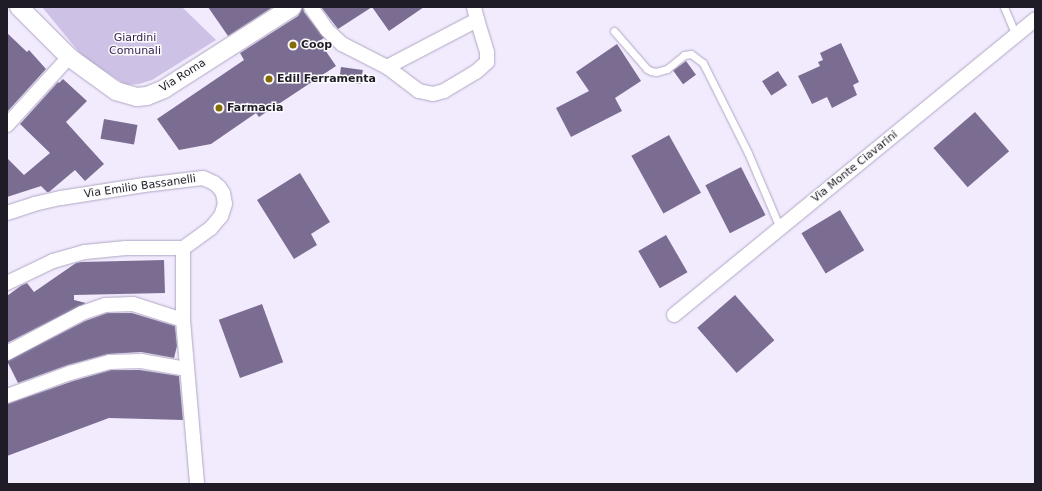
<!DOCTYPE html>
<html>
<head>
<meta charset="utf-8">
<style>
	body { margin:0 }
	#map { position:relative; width:1042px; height:491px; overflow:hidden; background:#f2ebfe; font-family:"DejaVu Sans",sans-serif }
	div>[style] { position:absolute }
	.green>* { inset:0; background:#cec1e6 }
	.building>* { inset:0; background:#7b6d91; transform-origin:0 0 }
	.roads { filter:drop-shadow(0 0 1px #b0a6c3) drop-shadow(0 0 1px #b0a6c3) }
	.service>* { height:7px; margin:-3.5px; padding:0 3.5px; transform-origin:3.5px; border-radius:3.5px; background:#fff }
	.minor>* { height:14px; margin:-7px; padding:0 7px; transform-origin:7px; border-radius:7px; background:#fff }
	.tertiary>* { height:18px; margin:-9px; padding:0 9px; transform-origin:9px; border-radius:9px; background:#fff }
	.dots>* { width:11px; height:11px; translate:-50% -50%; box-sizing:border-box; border:2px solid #fcfcfc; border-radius:50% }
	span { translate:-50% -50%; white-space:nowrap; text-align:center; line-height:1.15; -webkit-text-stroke:3px #fcfcfc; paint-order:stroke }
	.park-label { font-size:11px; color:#372152 }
	.poi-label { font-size:11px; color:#201c27; font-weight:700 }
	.left { translate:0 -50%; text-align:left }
	.street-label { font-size:11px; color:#201c27 }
	.frame { position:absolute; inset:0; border:8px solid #201c27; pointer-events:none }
</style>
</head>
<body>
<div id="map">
	<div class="green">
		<i style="clip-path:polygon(42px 7px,182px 7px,216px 40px,152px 80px,139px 84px,126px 85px,83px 57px)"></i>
	</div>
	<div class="building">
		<i style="clip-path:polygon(208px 7px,273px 7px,228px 36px)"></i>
		<i style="clip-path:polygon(303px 7px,304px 12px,324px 38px,319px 41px,336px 66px,259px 117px,256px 113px,211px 144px,179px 150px,157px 119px,244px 60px,240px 53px,298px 16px)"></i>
		<i style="clip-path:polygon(321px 7px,424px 7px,389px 31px,372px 7px,338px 29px)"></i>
		<i style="clip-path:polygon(7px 33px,27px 52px,29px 50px,46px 69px,7px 112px)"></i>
		<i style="clip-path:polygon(841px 43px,859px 82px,853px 85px,857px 95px,832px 108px,827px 97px,812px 104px,798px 76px,820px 66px,818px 62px,823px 60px,820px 53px)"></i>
		<i style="clip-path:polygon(617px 44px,641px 81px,615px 98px,622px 111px,571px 137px,556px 108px,589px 91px,576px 72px)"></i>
		<i style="left:686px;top:61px;width:17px;height:16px;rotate:54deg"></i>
		<i style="left:341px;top:67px;width:22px;height:14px;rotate:8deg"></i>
		<i style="left:778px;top:71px;width:17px;height:19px;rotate:57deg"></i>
		<i style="clip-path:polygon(63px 79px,87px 101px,66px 122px,104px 164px,85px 181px,75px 170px,49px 192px,47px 192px,41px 186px,7px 197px,7px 158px,24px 175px,50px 153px,20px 124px,58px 82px,59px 83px)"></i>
		<i style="left:975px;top:112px;width:52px;height:55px;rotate:49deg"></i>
		<i style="left:104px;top:119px;width:34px;height:20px;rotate:10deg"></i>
		<i style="left:669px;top:135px;width:66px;height:43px;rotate:61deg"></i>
		<i style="left:741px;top:167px;width:54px;height:40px;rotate:63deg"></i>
		<i style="clip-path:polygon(300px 173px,330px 222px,311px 234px,317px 245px,294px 259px,257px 200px)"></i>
		<i style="left:840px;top:210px;width:47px;height:45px;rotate:59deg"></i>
		<i style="left:666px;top:235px;width:43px;height:32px;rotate:60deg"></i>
		<i style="clip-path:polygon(164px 260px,165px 293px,74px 295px,74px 300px,86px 303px,7px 343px,7px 296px,22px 285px,27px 283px,34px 292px,76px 263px,81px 262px)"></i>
		<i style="left:735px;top:295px;width:60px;height:50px;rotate:49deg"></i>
		<i style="left:262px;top:304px;width:62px;height:46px;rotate:70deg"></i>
		<i style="clip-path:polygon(107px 313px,132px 313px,175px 326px,177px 346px,174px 358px,141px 352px,108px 354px,68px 365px,18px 383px,7px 361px,85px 321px)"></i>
		<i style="clip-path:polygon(111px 370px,140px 370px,179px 376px,183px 420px,109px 418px,7px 456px,7px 404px,73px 381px)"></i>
	</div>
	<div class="roads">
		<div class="service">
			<i style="left:1004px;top:7px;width:30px;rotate:67deg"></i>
			<i style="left:614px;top:31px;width:50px;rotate:49deg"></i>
			<i style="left:647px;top:69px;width:4px;rotate:27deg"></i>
			<i style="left:651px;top:71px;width:5px;rotate:11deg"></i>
			<i style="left:656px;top:72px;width:11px;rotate:-15deg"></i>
			<i style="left:667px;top:69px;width:22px;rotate:-39deg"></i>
			<i style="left:684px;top:55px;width:7px;rotate:-8deg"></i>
			<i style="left:691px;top:54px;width:15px;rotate:37deg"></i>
			<i style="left:703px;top:63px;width:101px;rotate:63.4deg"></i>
			<i style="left:748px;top:153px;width:82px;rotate:66.9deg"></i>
		</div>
		<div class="minor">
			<i style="left:311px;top:7px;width:28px;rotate:55deg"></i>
			<i style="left:327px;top:30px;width:21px;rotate:43deg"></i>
			<i style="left:342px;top:44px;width:51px;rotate:27.1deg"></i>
			<i style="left:387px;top:67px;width:40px;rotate:37deg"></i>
			<i style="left:419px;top:91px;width:14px;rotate:12deg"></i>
			<i style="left:433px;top:94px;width:11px;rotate:-15deg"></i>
			<i style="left:444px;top:91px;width:37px;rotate:-31deg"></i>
			<i style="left:476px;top:72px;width:15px;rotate:-42deg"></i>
			<i style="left:487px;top:62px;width:10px;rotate:-90deg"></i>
			<i style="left:487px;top:52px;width:34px;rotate:-107deg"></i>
			<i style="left:477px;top:20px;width:13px;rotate:-103deg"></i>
			<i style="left:387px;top:67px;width:102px;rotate:-27.6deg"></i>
			<i style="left:7px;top:125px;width:92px;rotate:-47.6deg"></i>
			<i style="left:7px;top:213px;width:28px;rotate:-18deg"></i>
			<i style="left:34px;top:204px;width:28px;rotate:-13deg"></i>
			<i style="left:61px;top:198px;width:84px;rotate:-8.9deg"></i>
			<i style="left:144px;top:185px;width:59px;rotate:-6.8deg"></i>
			<i style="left:203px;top:178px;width:12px;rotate:24deg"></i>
			<i style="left:214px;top:183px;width:6px;rotate:39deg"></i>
			<i style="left:219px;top:187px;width:7px;rotate:56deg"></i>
			<i style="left:223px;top:193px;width:11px;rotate:80deg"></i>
			<i style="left:225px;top:204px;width:13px;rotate:108deg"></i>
			<i style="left:221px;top:216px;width:16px;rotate:130deg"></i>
			<i style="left:211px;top:228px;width:34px;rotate:144deg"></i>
			<i style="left:183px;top:248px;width:72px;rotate:90deg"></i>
			<i style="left:183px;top:320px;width:165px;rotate:85.1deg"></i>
			<i style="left:7px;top:283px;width:51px;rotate:-25.6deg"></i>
			<i style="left:53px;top:261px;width:33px;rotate:-16deg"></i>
			<i style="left:85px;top:252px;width:41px;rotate:-5.6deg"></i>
			<i style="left:126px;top:248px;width:57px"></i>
			<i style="left:674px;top:315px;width:467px;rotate:-39.3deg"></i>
			<i style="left:7px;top:353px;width:85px;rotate:-28.1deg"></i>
			<i style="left:82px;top:313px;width:24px;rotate:-19deg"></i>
			<i style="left:105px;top:305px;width:28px;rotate:-2deg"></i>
			<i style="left:133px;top:304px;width:52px;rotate:17.7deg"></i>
			<i style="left:7px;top:396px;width:67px;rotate:-20.1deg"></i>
			<i style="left:70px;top:373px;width:41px;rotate:-15.4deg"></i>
			<i style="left:110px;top:362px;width:31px;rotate:-2deg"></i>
			<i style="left:141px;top:361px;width:47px;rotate:9.9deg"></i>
		</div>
		<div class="tertiary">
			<i style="left:19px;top:7px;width:71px;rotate:45deg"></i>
			<i style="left:69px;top:57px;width:58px;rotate:35.9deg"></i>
			<i style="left:116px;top:91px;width:22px;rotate:16deg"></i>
			<i style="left:137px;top:97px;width:10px;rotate:-6deg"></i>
			<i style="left:147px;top:96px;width:18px;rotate:-22deg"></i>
			<i style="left:164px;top:89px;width:152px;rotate:-32.6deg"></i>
		</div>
	</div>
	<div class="dots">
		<i style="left:293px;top:45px;background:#846b06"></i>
		<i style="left:269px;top:79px;background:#846b06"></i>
		<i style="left:219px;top:108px;background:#846b06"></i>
	</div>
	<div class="park-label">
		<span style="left:135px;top:45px">Giardini<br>Comunali</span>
	</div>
	<div class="poi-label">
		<span class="left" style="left:301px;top:45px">Coop</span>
		<span class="left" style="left:277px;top:79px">Edil Ferramenta</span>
		<span class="left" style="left:227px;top:108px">Farmacia</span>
	</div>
	<div class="street-label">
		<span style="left:183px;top:76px;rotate:-32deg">Via Roma</span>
		<span style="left:855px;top:167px;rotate:-39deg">Via Monte Ciavarini</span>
		<span style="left:140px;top:187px;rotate:-8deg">Via Emilio Bassanelli</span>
	</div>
	<div class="frame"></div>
</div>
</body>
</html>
